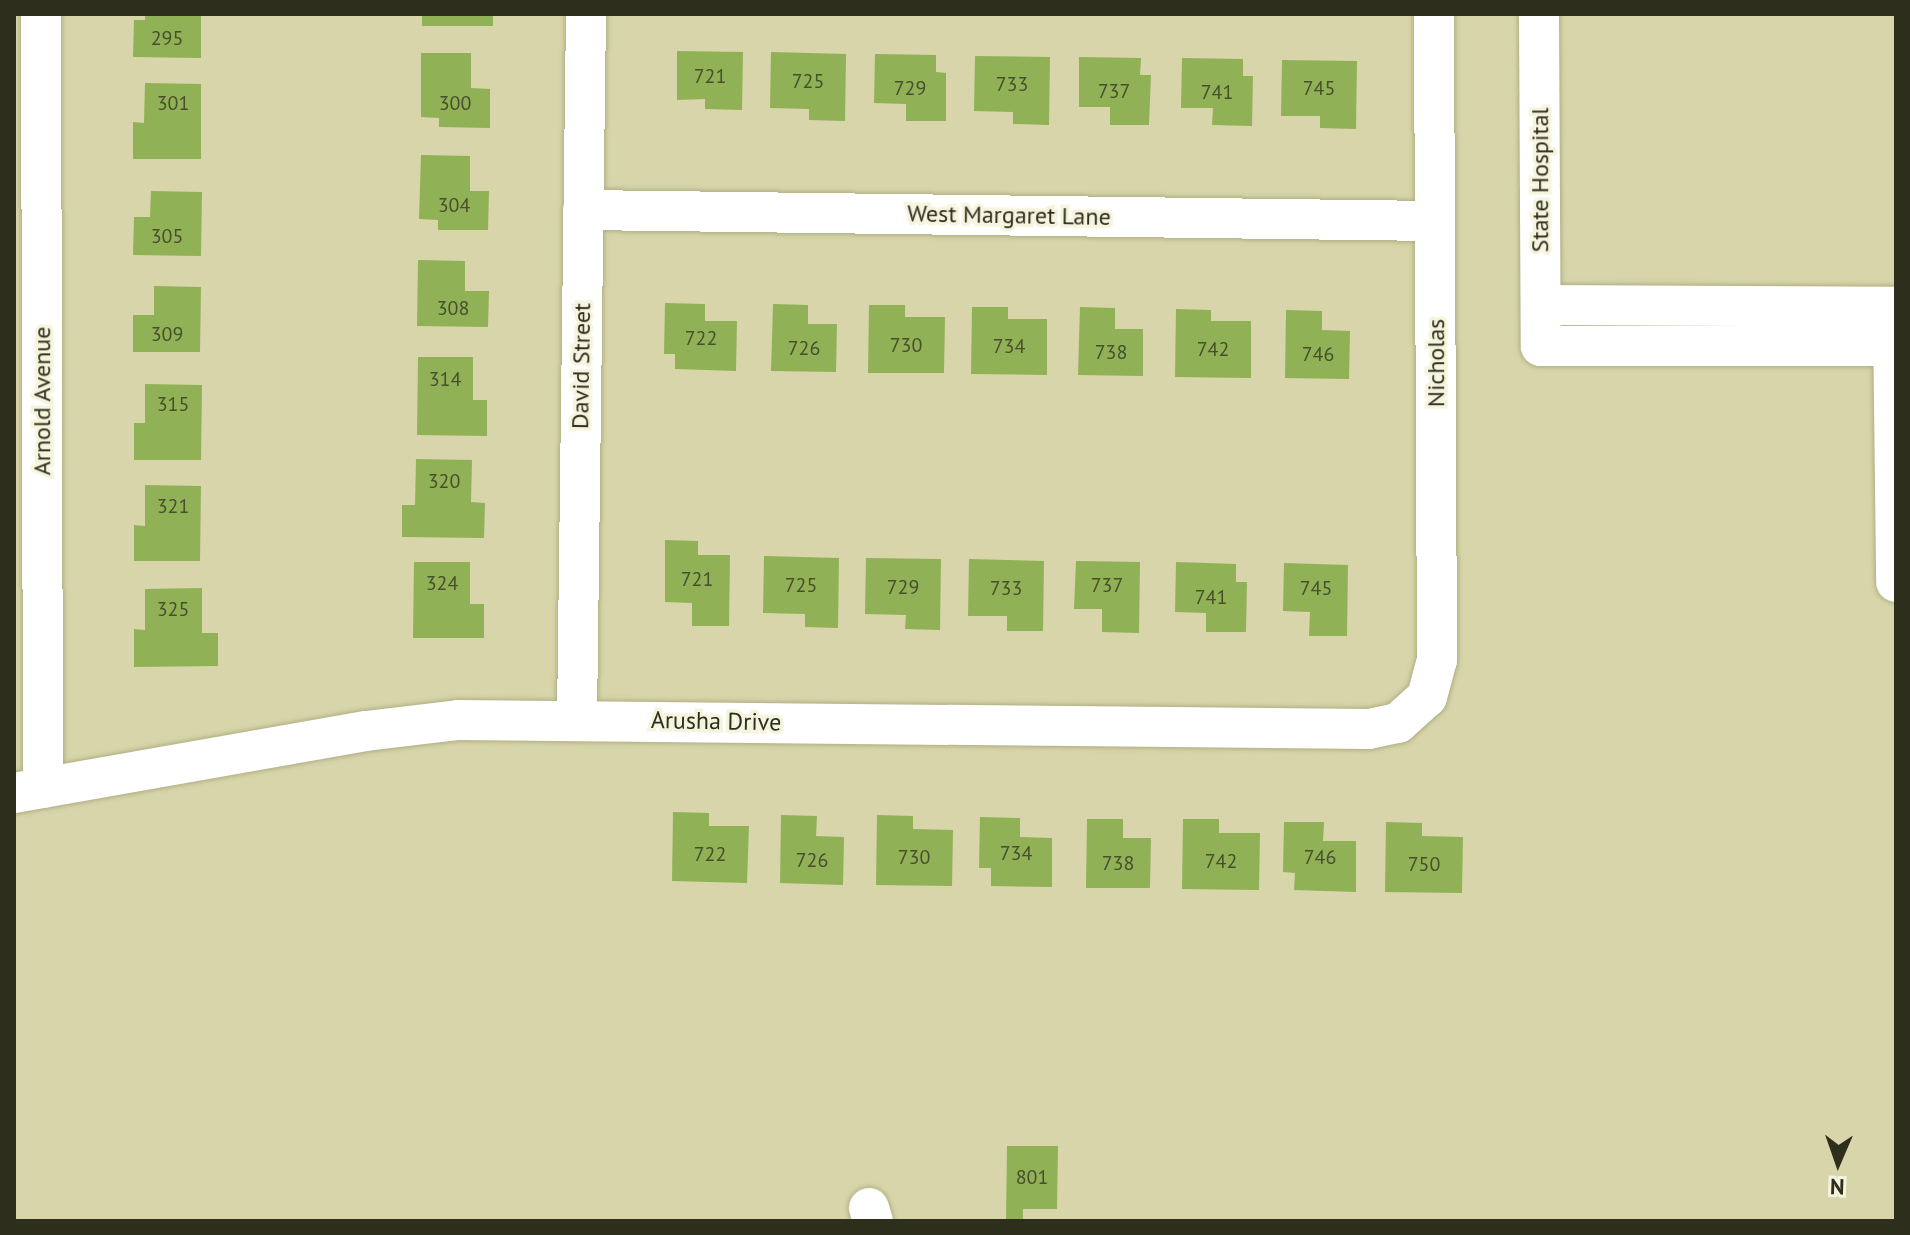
<!DOCTYPE html>
<html>
<head>
<meta charset="utf-8">
<style>
	body { margin:0 }
	#map { position:relative; width:1910px; height:1235px; overflow:hidden; background:#d7d5a9; font-family:"PT Sans",sans-serif }
	div>[style] { position:absolute }
	.building>* { inset:0; background:#91b157; transform-origin:0 0 }
	.roads { filter:drop-shadow(0 0 2px #b0ae84) drop-shadow(0 0 2px #b0ae84) }
	.minor>* { height:40px; margin:-20px; padding:0 20px; transform-origin:20px; border-radius:20px; background:#fff }
	span { translate:-50% -50%; white-space:nowrap; text-align:center; line-height:1.15; -webkit-text-stroke:7px #f5f5df; paint-order:stroke }
	.number-label { font-size:20px; color:#474f2b }
	.number-label span { -webkit-text-stroke-width:0 }
	.street-label { font-size:24px; color:#2e2e1c }
	.frame { position:absolute; inset:0; border:16px solid #2e2e1c; pointer-events:none }
	.north { position:absolute; left:1798px; top:1123px; width:80px; height:80px; -webkit-text-stroke:6px #f5f5df; paint-order:stroke; rotate:182deg; font-size:22px; font-weight:700; line-height:32px; text-align:center; color:#2e2e1c }
	.north::after { content:''; display:block; margin:auto; width:28px; height:36px; background:#2e2e1c; clip-path:polygon(50% 0,100% 100%,50% 72%,0 100%) }
</style>
</head>
<body>
<div id="map">
	<div class="building">
		<i style="clip-path:polygon(145px 14px,201px 14px,201px 58px,133px 57px,134px 20px,145px 20px)"></i>
		<i style="left:422px;top:14px;width:71px;height:12px"></i>
		<i style="clip-path:polygon(677px 51px,743px 52px,742px 110px,705px 109px,705px 99px,677px 100px)"></i>
		<i style="clip-path:polygon(771px 52px,846px 54px,845px 121px,809px 120px,809px 109px,770px 108px)"></i>
		<i style="clip-path:polygon(421px 53px,471px 53px,471px 88px,490px 89px,490px 128px,439px 127px,439px 118px,421px 117px)"></i>
		<i style="clip-path:polygon(875px 54px,936px 55px,936px 72px,946px 73px,946px 121px,906px 121px,906px 104px,874px 103px)"></i>
		<i style="clip-path:polygon(975px 56px,1050px 57px,1049px 125px,1013px 124px,1013px 112px,974px 111px)"></i>
		<i style="clip-path:polygon(1079px 57px,1141px 58px,1140px 75px,1151px 75px,1149px 125px,1110px 125px,1110px 107px,1079px 107px)"></i>
		<i style="clip-path:polygon(1182px 58px,1243px 59px,1243px 76px,1253px 76px,1252px 126px,1212px 125px,1213px 108px,1181px 108px)"></i>
		<i style="clip-path:polygon(1282px 60px,1357px 61px,1356px 129px,1320px 128px,1320px 116px,1281px 116px)"></i>
		<i style="clip-path:polygon(145px 83px,201px 84px,201px 159px,133px 159px,133px 122px,144px 123px)"></i>
		<i style="clip-path:polygon(421px 155px,470px 156px,470px 191px,489px 191px,488px 230px,438px 230px,438px 220px,419px 219px)"></i>
		<i style="clip-path:polygon(151px 191px,202px 192px,201px 256px,133px 255px,134px 217px,150px 217px)"></i>
		<i style="clip-path:polygon(418px 260px,465px 261px,465px 291px,489px 291px,488px 327px,417px 326px)"></i>
		<i style="clip-path:polygon(154px 286px,201px 287px,200px 352px,133px 352px,133px 315px,154px 315px)"></i>
		<i style="clip-path:polygon(665px 303px,705px 304px,705px 321px,737px 321px,736px 371px,675px 369px,675px 354px,664px 354px)"></i>
		<i style="clip-path:polygon(773px 304px,808px 305px,808px 324px,837px 324px,836px 372px,771px 371px)"></i>
		<i style="clip-path:polygon(869px 305px,905px 305px,905px 317px,945px 317px,944px 373px,868px 373px)"></i>
		<i style="clip-path:polygon(972px 307px,1008px 307px,1008px 319px,1047px 319px,1047px 375px,971px 374px)"></i>
		<i style="clip-path:polygon(1080px 307px,1115px 308px,1115px 329px,1143px 329px,1143px 376px,1078px 375px)"></i>
		<i style="clip-path:polygon(1176px 309px,1211px 310px,1211px 321px,1251px 321px,1251px 378px,1175px 377px)"></i>
		<i style="clip-path:polygon(1286px 310px,1322px 311px,1322px 330px,1350px 331px,1349px 379px,1285px 378px)"></i>
		<i style="clip-path:polygon(418px 357px,473px 357px,473px 400px,487px 400px,487px 436px,417px 435px)"></i>
		<i style="clip-path:polygon(145px 384px,202px 385px,201px 460px,134px 460px,134px 423px,145px 423px)"></i>
		<i style="clip-path:polygon(416px 459px,472px 460px,471px 502px,485px 503px,484px 538px,402px 537px,402px 505px,415px 505px)"></i>
		<i style="clip-path:polygon(145px 485px,201px 486px,200px 561px,134px 561px,134px 525px,145px 526px)"></i>
		<i style="clip-path:polygon(665px 540px,698px 541px,698px 555px,730px 555px,729px 626px,692px 626px,692px 603px,665px 602px)"></i>
		<i style="clip-path:polygon(764px 556px,839px 558px,838px 628px,805px 627px,805px 614px,763px 613px)"></i>
		<i style="clip-path:polygon(866px 558px,941px 559px,940px 630px,905px 629px,906px 615px,865px 614px)"></i>
		<i style="clip-path:polygon(969px 559px,1044px 561px,1043px 631px,1007px 631px,1007px 616px,968px 616px)"></i>
		<i style="clip-path:polygon(1076px 561px,1140px 562px,1139px 633px,1102px 632px,1102px 609px,1074px 609px)"></i>
		<i style="clip-path:polygon(414px 562px,470px 562px,470px 604px,484px 604px,484px 638px,413px 638px)"></i>
		<i style="clip-path:polygon(1176px 562px,1236px 564px,1236px 582px,1247px 582px,1246px 632px,1206px 632px,1206px 613px,1175px 612px)"></i>
		<i style="clip-path:polygon(1284px 563px,1348px 565px,1347px 636px,1309px 636px,1310px 612px,1283px 611px)"></i>
		<i style="clip-path:polygon(202px 588px,202px 633px,218px 633px,218px 666px,134px 667px,134px 629px,145px 630px,145px 589px)"></i>
		<i style="clip-path:polygon(673px 812px,709px 813px,709px 826px,749px 826px,747px 883px,672px 881px)"></i>
		<i style="clip-path:polygon(781px 815px,817px 816px,816px 836px,844px 837px,843px 885px,780px 883px)"></i>
		<i style="clip-path:polygon(877px 815px,913px 816px,913px 829px,953px 830px,952px 886px,876px 885px)"></i>
		<i style="clip-path:polygon(980px 817px,1020px 818px,1020px 837px,1052px 838px,1052px 887px,991px 886px,991px 868px,979px 868px)"></i>
		<i style="clip-path:polygon(1087px 819px,1123px 819px,1123px 838px,1151px 838px,1150px 888px,1086px 888px)"></i>
		<i style="clip-path:polygon(1183px 819px,1219px 819px,1219px 833px,1260px 833px,1259px 890px,1182px 889px)"></i>
		<i style="clip-path:polygon(1284px 822px,1324px 822px,1323px 841px,1356px 841px,1356px 892px,1294px 890px,1295px 873px,1283px 872px)"></i>
		<i style="clip-path:polygon(1386px 822px,1422px 823px,1422px 836px,1463px 837px,1462px 893px,1385px 892px)"></i>
		<i style="clip-path:polygon(1007px 1146px,1058px 1146px,1057px 1209px,1023px 1209px,1023px 1221px,1006px 1221px)"></i>
	</div>
	<div class="roads">
		<div class="minor">
			<i style="left:41px;top:14px;width:774px;rotate:89.85deg"></i>
			<i style="left:1539px;top:14px;width:332px;rotate:89.7deg"></i>
			<i style="left:1541px;top:346px;width:355px"></i>
			<i style="left:583px;top:210px;width:852px;rotate:0.74deg"></i>
			<i style="left:1541px;top:305px;width:355px;rotate:0.3deg"></i>
			<i style="left:1893px;top:322px;width:260px;rotate:89.3deg"></i>
			<i style="left:577px;top:719px;width:705px;rotate:-89.27deg"></i>
			<i style="left:14px;top:793px;width:357px;rotate:-10deg"></i>
			<i style="left:366px;top:731px;width:93px;rotate:-6.8deg"></i>
			<i style="left:458px;top:720px;width:911px;rotate:0.57deg"></i>
			<i style="left:1369px;top:729px;width:30px;rotate:-12deg"></i>
			<i style="left:1398px;top:723px;width:39px;rotate:-42deg"></i>
			<i style="left:1427px;top:697px;width:38px;rotate:-75deg"></i>
			<i style="left:1437px;top:660px;width:646px;rotate:-90.27deg"></i>
			<i style="left:869px;top:1208px;width:14px;rotate:73deg"></i>
		</div>
	</div>
	<div class="number-label">
		<span style="left:167px;top:38px">295</span>
		<span style="left:710px;top:76px">721</span>
		<span style="left:808px;top:81px">725</span>
		<span style="left:1012px;top:84px">733</span>
		<span style="left:910px;top:88px">729</span>
		<span style="left:1319px;top:88px">745</span>
		<span style="left:1114px;top:91px">737</span>
		<span style="left:1217px;top:92px">741</span>
		<span style="left:173px;top:103px">301</span>
		<span style="left:455px;top:103px">300</span>
		<span style="left:454px;top:205px">304</span>
		<span style="left:167px;top:236px">305</span>
		<span style="left:453px;top:308px">308</span>
		<span style="left:167px;top:334px">309</span>
		<span style="left:701px;top:338px">722</span>
		<span style="left:906px;top:345px">730</span>
		<span style="left:1009px;top:346px">734</span>
		<span style="left:804px;top:348px">726</span>
		<span style="left:1213px;top:349px">742</span>
		<span style="left:1111px;top:352px">738</span>
		<span style="left:1318px;top:354px">746</span>
		<span style="left:445px;top:379px">314</span>
		<span style="left:173px;top:404px">315</span>
		<span style="left:444px;top:481px">320</span>
		<span style="left:173px;top:506px">321</span>
		<span style="left:697px;top:579px">721</span>
		<span style="left:442px;top:583px">324</span>
		<span style="left:801px;top:585px">725</span>
		<span style="left:1107px;top:585px">737</span>
		<span style="left:903px;top:587px">729</span>
		<span style="left:1006px;top:588px">733</span>
		<span style="left:1316px;top:588px">745</span>
		<span style="left:1211px;top:597px">741</span>
		<span style="left:173px;top:609px">325</span>
		<span style="left:1016px;top:853px">734</span>
		<span style="left:710px;top:854px">722</span>
		<span style="left:914px;top:857px">730</span>
		<span style="left:1320px;top:857px">746</span>
		<span style="left:812px;top:860px">726</span>
		<span style="left:1221px;top:861px">742</span>
		<span style="left:1118px;top:863px">738</span>
		<span style="left:1424px;top:864px">750</span>
		<span style="left:1032px;top:1177px">801</span>
	</div>
	<div class="street-label">
		<span style="left:1540px;top:180px;rotate:-90deg">State Hospital</span>
		<span style="left:1009px;top:215px;rotate:1deg">West Margaret Lane</span>
		<span style="left:1436px;top:363px;rotate:-90deg">Nicholas</span>
		<span style="left:581px;top:366px;rotate:-89deg">David Street</span>
		<span style="left:42px;top:401px;rotate:-90deg">Arnold Avenue</span>
		<span style="left:716px;top:721px;rotate:1deg">Arusha Drive</span>
	</div>
	<div class="frame"></div>
	<div class="north">N</div>
</div>
</body>
</html>
